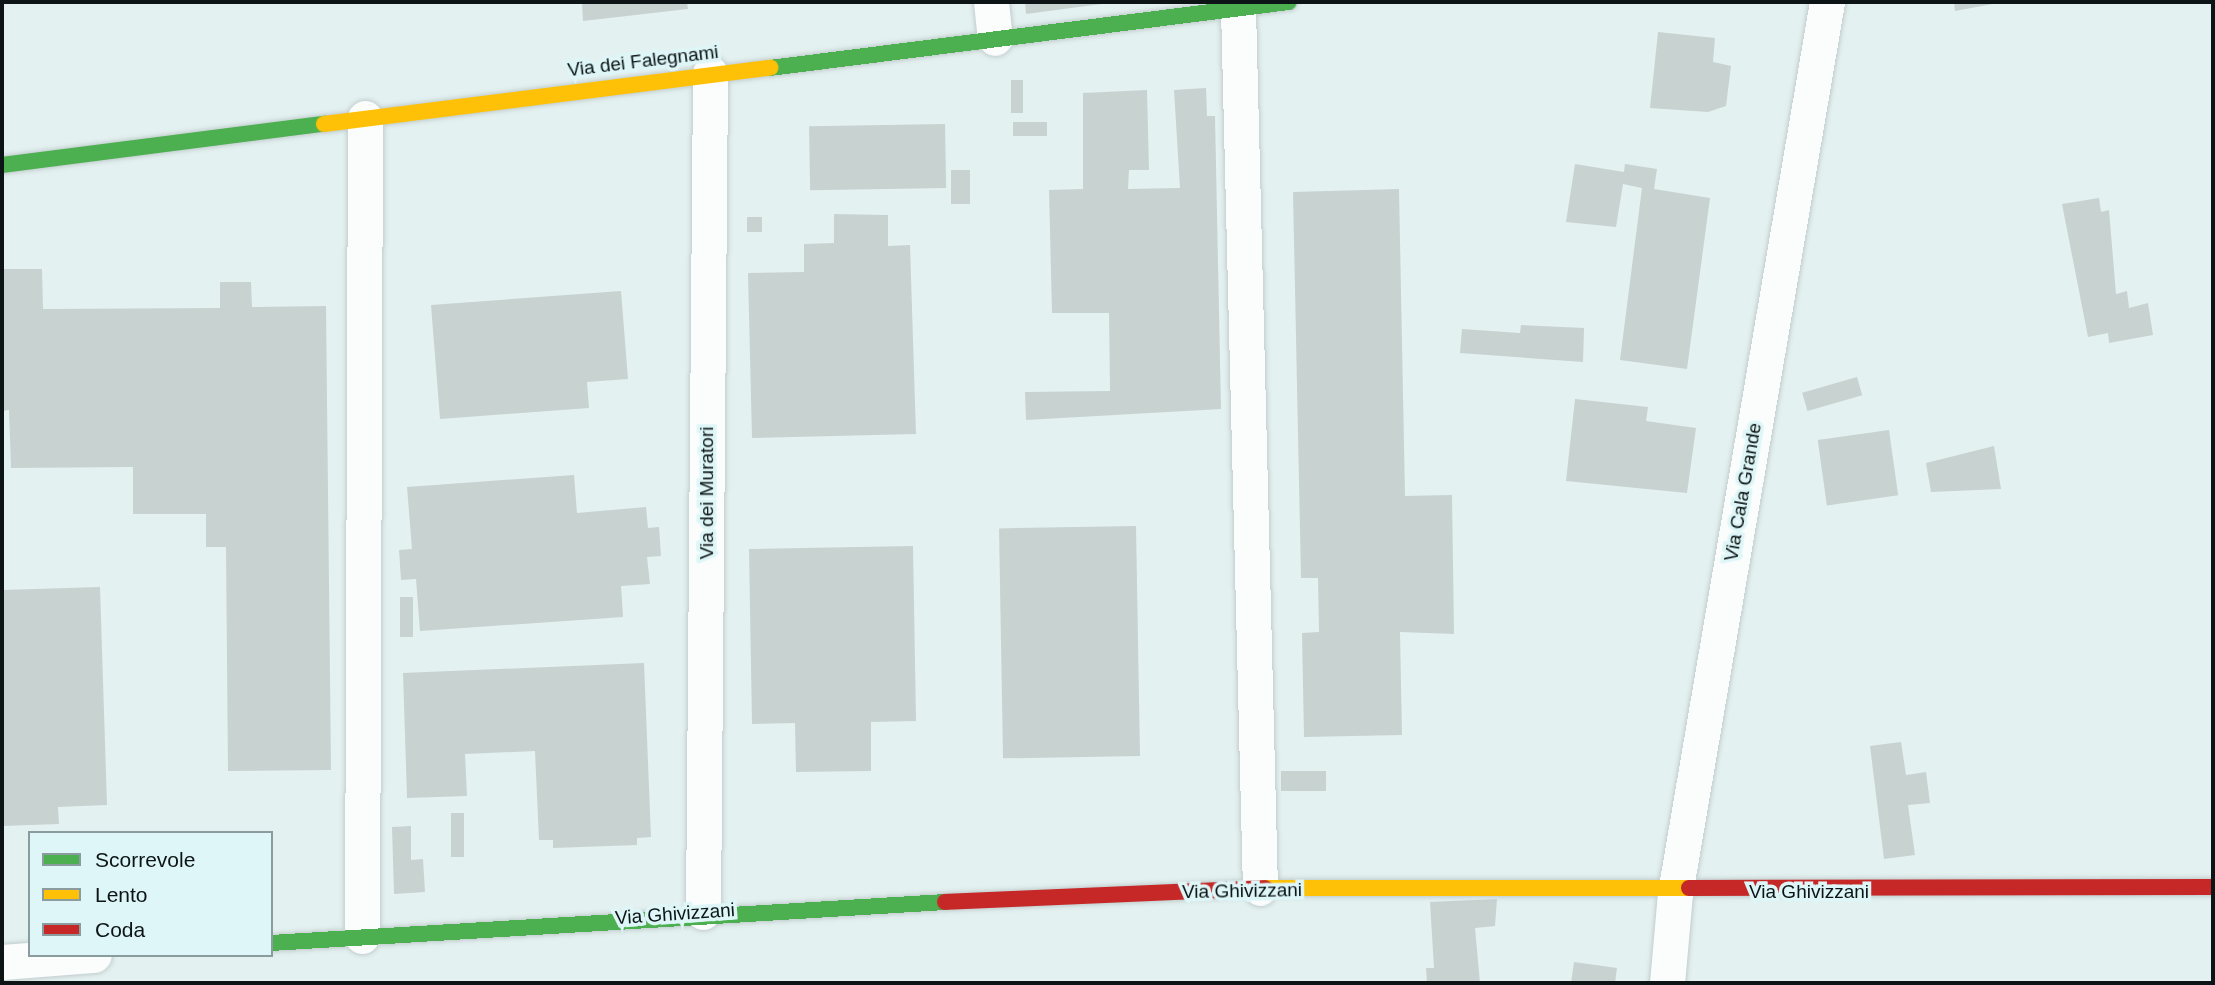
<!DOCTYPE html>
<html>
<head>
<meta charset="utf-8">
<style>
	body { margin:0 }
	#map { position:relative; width:2215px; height:985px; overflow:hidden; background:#e4f1f1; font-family:Helvetica,sans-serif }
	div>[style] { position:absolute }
	.building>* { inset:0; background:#c7d2d1; transform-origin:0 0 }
	.roads { filter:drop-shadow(0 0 2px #c2cdcd) drop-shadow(0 0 2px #c2cdcd) }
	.street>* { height:35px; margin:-17.5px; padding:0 17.5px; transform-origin:17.5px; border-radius:17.5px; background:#fbfdfd }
	.fast>* { height:16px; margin:-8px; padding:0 8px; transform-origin:8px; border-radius:8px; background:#4caf50 }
	.slow>* { height:16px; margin:-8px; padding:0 8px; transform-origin:8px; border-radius:8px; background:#ffc107 }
	.jam>* { height:16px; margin:-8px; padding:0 8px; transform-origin:8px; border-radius:8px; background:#c62828 }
	span { translate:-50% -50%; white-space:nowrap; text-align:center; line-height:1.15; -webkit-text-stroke:7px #def6f7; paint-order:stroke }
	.street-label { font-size:19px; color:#0c1415 }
	.frame { position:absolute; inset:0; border:4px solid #0c1415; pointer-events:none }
	.legend { position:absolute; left:28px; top:831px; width:245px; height:126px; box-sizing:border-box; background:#def6f7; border:2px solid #8a9c9d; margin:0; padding:9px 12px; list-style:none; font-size:21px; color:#0c1415 }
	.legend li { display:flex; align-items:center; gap:14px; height:35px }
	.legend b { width:35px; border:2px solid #8a9c9d }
</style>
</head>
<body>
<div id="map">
	<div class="building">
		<i style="clip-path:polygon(582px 2px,687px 2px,688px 9px,583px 21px)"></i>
		<i style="clip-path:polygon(1025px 2px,1109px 2px,1109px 3px,1026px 14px)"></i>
		<i style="clip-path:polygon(1954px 2px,1998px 2px,1998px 3px,1955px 11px)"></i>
		<i style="clip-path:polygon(1658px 32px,1715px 38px,1713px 62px,1731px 66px,1726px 106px,1708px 112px,1650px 108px)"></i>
		<i style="left:1011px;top:80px;width:12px;height:33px"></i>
		<i style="clip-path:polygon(1206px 88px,1207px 116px,1215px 116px,1221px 409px,1026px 420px,1025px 392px,1110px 391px,1109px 313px,1052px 313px,1049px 190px,1083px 189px,1083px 93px,1147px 90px,1149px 170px,1129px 170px,1128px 189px,1180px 188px,1174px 90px)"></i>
		<i style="left:1047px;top:122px;width:14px;height:34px;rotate:90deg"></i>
		<i style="left:945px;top:124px;width:64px;height:136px;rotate:89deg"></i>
		<i style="clip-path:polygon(1575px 164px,1624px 172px,1625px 164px,1657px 169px,1654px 189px,1710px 198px,1687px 369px,1620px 360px,1642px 188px,1623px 184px,1616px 227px,1566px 222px)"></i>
		<i style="left:970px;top:170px;width:34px;height:19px;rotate:90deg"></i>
		<i style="clip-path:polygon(1399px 189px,1405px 496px,1452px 495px,1454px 634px,1400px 632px,1402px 735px,1304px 737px,1302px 633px,1319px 632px,1318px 578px,1301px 578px,1293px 192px)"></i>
		<i style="clip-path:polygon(2099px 198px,2101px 212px,2109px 210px,2116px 294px,2127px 291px,2129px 308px,2148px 303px,2153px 335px,2109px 343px,2108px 333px,2088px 337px,2062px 204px)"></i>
		<i style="clip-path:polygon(834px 214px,888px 215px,888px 246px,910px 245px,916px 434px,752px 438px,748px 273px,804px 272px,804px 244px,834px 243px)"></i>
		<i style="left:747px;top:217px;width:15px;height:15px"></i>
		<i style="clip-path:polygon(2px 269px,42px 269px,43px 309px,220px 308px,220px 282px,251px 282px,252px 307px,326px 306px,331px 770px,228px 771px,226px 547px,206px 547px,206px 514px,133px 514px,133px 467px,11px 468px,9px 410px,2px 411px)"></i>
		<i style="clip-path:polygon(621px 291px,628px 379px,587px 382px,589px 408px,440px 419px,431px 305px)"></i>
		<i style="clip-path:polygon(1521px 325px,1584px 328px,1583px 362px,1460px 353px,1462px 329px,1520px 333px)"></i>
		<i style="left:1857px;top:377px;width:19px;height:57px;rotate:74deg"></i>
		<i style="clip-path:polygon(1575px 399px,1648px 407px,1646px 421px,1696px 428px,1687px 493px,1566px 481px)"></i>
		<i style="left:1889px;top:430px;width:66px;height:72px;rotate:82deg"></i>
		<i style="clip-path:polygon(1994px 446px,2001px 489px,1931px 492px,1926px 463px)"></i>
		<i style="clip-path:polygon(574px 475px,577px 513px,646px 507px,648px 528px,659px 527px,661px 556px,647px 557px,650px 584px,621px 586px,623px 617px,420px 631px,416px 579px,401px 580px,399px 550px,412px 549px,407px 487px)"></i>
		<i style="left:1136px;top:526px;width:230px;height:137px;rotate:89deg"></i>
		<i style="clip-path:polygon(913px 546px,916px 721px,871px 722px,871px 771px,796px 772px,795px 723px,752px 724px,749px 549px)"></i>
		<i style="clip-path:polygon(100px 587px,107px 805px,58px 807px,59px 824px,2px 826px,2px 590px)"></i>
		<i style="left:400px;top:597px;width:13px;height:40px"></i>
		<i style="clip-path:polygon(644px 663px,651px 837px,637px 838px,637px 845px,553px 848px,553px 840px,539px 840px,535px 751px,465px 754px,467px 796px,407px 798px,403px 673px)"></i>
		<i style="clip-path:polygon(1901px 742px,1906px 775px,1926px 772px,1930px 803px,1908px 805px,1915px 855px,1884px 859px,1870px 746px)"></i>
		<i style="left:1281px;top:771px;width:45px;height:20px"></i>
		<i style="left:451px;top:813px;width:13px;height:44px"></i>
		<i style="clip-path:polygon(411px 826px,411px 860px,423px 859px,425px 892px,394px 894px,392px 827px)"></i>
		<i style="clip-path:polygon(1497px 899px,1495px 926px,1475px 928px,1480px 983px,1427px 983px,1426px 968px,1434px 968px,1430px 902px)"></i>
		<i style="clip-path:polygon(1574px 962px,1617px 968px,1615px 983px,1571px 983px)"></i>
	</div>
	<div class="roads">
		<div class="street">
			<i style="left:991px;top:2px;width:36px;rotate:84deg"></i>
			<i style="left:1238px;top:8px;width:880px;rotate:88.57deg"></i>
			<i style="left:703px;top:912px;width:839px;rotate:-89.52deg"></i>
			<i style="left:362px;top:936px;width:818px;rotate:-89.79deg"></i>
			<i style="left:2px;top:962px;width:92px;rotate:-4.4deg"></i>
			<i style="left:1667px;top:983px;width:90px;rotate:-84.9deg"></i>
			<i style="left:1675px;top:893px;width:904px;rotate:-80.32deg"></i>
		</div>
		<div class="fast">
			<i style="left:770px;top:68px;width:523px;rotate:-7.25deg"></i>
			<i style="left:2px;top:165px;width:325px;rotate:-7.3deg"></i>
			<i style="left:271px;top:943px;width:675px;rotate:-3.48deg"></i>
		</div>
		<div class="slow">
			<i style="left:324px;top:124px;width:450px;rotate:-7.2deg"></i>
			<i style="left:1265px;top:888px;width:424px"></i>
		</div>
		<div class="jam">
			<i style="left:1689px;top:888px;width:524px;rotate:-0.11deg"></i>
			<i style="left:945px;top:902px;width:320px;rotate:-2.5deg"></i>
		</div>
	</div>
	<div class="street-label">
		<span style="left:643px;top:61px;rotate:-7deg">Via dei Falegnami</span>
		<span style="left:1743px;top:492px;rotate:-80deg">Via Cala Grande</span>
		<span style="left:707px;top:493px;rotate:-90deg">Via dei Muratori</span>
		<span style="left:1242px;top:891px;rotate:-1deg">Via Ghivizzani</span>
		<span style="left:1809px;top:892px">Via Ghivizzani</span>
		<span style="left:675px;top:914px;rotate:-4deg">Via Ghivizzani</span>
	</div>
	<div class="frame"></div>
	<ul class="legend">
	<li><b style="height:9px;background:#4caf50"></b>Scorrevole</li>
	<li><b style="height:9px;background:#ffc107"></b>Lento</li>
	<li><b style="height:9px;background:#c62828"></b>Coda</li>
	</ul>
</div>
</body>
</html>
